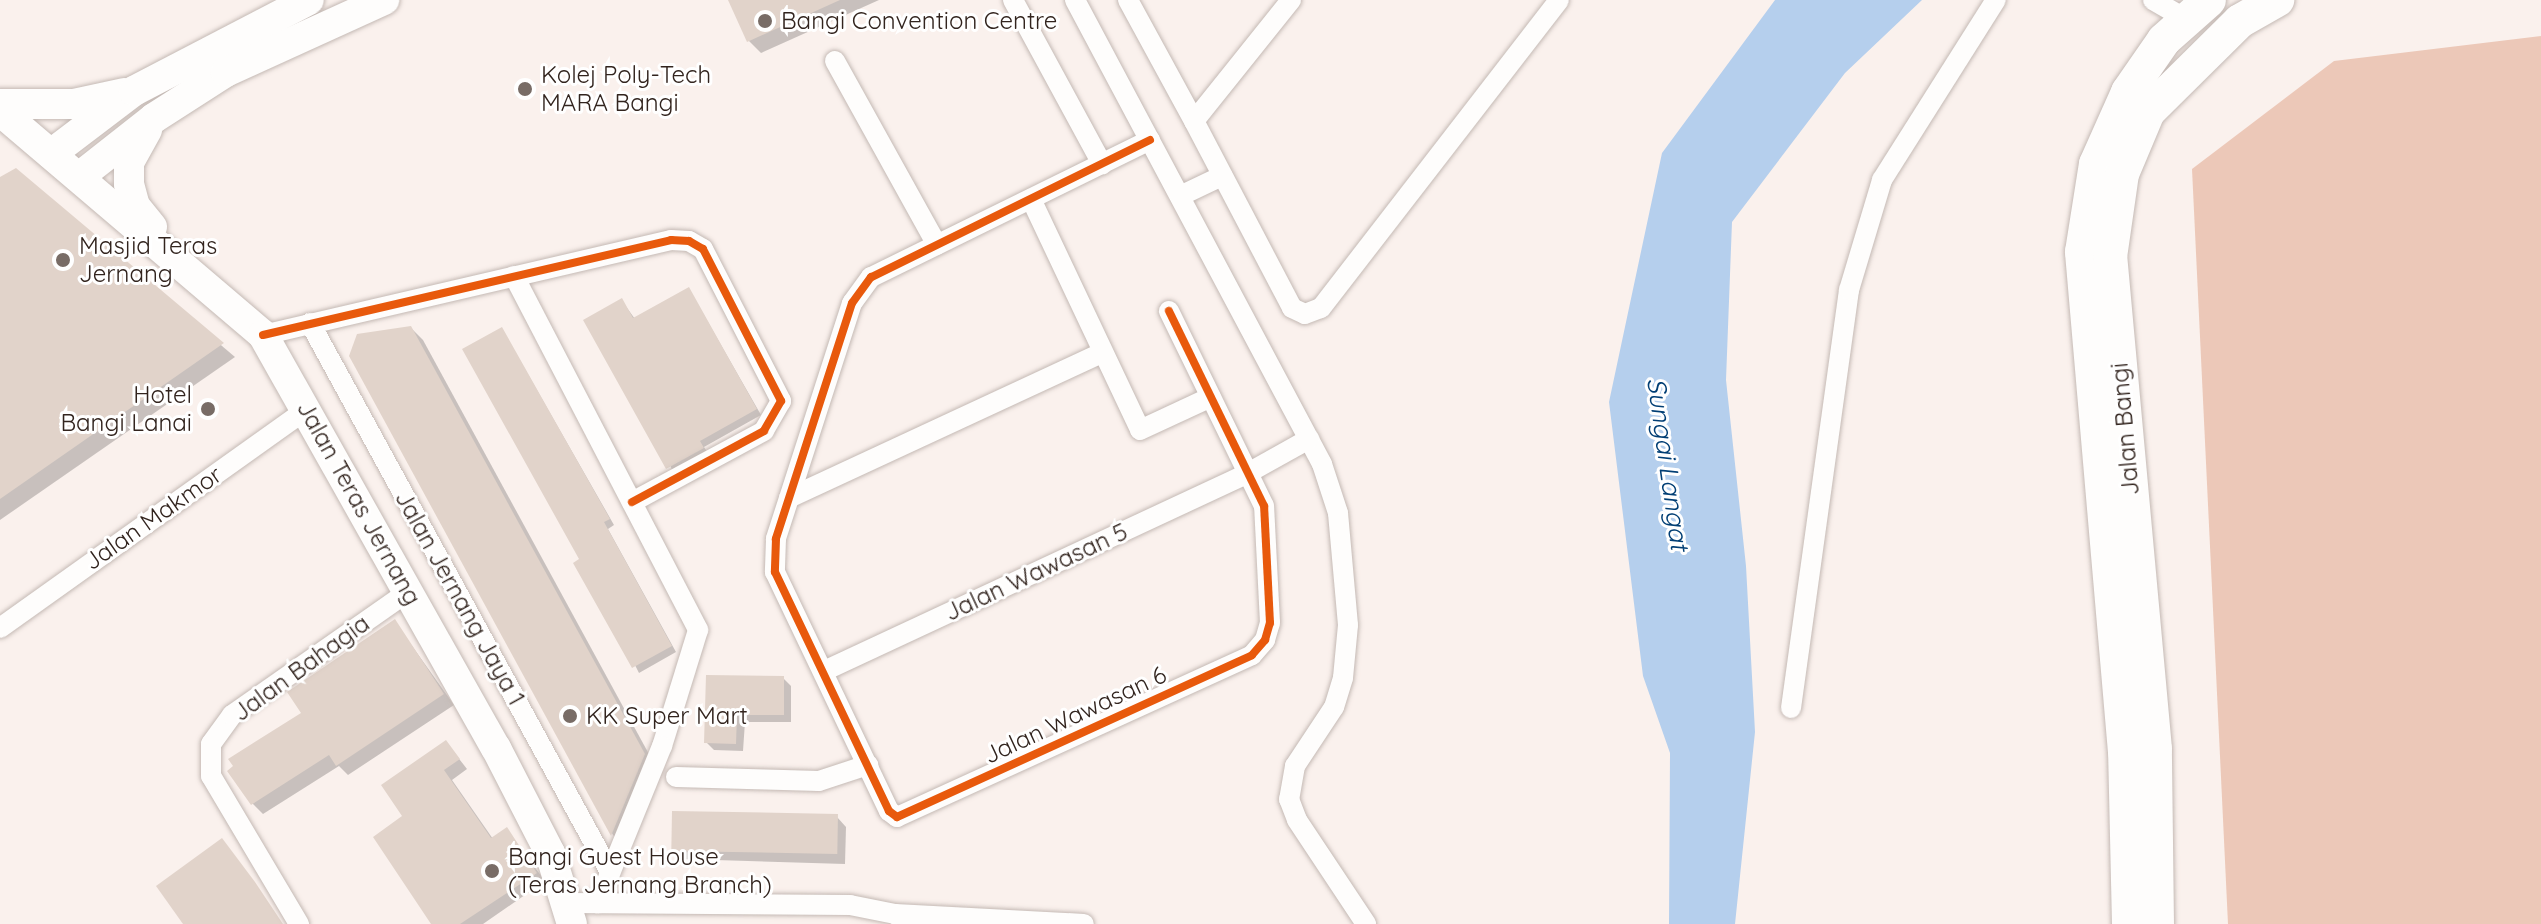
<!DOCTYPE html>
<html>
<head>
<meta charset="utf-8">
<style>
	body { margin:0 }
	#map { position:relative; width:2541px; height:924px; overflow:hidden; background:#faf1ed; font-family:Quicksand,sans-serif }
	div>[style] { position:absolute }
	.forest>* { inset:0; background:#ecc8b8 }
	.water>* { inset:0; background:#b5cfed }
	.shadow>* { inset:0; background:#0003 }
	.building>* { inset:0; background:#e1d3ca; transform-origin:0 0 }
	.roads { filter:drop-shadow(0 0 2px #c4b9b4) drop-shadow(0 0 2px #c4b9b4) }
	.street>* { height:20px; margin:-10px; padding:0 10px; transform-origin:10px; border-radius:10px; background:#fefdfc }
	.secondary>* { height:30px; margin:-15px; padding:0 15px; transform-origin:15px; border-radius:15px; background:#fefdfc }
	.primary>* { height:34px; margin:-17px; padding:0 17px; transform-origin:17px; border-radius:17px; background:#fefdfc }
	.cycleway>* { height:8px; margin:-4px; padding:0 4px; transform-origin:4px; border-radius:4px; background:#e8590c }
	.dots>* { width:22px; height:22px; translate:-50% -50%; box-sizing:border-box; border:4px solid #fff; border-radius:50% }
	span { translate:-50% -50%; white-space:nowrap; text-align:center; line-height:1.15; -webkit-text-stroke:6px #fff; paint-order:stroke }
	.poi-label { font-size:24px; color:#32241e }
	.left { translate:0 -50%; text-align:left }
	.right { translate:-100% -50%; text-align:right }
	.street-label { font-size:24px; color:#32241e }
	.water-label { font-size:26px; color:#003e74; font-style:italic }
</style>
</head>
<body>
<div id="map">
	<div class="forest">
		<i style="clip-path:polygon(2541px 36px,2541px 924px,2228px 924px,2192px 169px,2334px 61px)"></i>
	</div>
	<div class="water">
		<i style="clip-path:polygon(1775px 0,1922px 0,1845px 73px,1732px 222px,1726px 380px,1746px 566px,1755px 732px,1735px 924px,1669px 924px,1670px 753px,1643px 676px,1609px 402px,1662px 153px)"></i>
	</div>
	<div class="shadow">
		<i style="clip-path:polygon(730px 0,879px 0,761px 53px,749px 41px)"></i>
		<i style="clip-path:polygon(16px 171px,235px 357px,0 520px,0 179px)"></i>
		<i style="clip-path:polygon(689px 289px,761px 415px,704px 447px,709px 455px,673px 474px,622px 301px,635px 319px)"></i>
		<i style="clip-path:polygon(411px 328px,423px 340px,656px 767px,624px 846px,613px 835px,351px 355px)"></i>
		<i style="clip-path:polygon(502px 329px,614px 525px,608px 529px,676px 652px,639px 673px,582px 560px)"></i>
		<i style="clip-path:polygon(395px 622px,454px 705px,348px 775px,339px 766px,263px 814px,252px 803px,304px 714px)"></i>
		<i style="clip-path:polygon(708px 677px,783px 678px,791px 686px,791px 722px,745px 722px,743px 751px,714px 750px,706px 742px)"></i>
		<i style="clip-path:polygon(446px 742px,467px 769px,452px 780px,493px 839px,507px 830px,545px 881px,483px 924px,433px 924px,405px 817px)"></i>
		<i style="clip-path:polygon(837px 817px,846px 827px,845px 864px,682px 859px,673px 850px)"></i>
	</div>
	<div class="building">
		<i style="clip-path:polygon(728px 0,840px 0,747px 42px)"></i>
		<i style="clip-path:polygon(16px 168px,224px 343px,0 499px,0 177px)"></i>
		<i style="clip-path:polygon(689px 287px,757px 409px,700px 441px,704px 448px,666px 469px,583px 320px,622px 298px,633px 318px)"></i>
		<i style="clip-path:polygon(411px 326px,645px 754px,611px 836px,349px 356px,357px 334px)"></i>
		<i style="clip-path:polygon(502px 327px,610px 519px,604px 522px,672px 646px,632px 668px,573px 563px,579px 559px,462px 349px)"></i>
		<i style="clip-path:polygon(395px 619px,444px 694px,336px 766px,329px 755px,251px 805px,227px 771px,233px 766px,228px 759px,301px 713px,287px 692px)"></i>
		<i style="clip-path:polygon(706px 675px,784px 676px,784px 715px,737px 715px,736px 744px,704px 743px)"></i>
		<i style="clip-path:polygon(446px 740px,460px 759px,444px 770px,491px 838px,507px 827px,537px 873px,460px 924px,431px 924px,373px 837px,402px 816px,381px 785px)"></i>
		<i style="left:672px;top:811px;width:166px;height:40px;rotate:1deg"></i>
		<i style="clip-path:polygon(222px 838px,255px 882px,283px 924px,183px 924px,156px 886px)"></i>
	</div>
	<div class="roads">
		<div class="street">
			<i style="left:1013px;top:0;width:187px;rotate:61.5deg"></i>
			<i style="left:1075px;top:0;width:526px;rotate:61.97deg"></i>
			<i style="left:1322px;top:464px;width:52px;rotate:71.9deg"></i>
			<i style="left:1338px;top:513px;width:112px;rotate:84.9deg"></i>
			<i style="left:1348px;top:625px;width:53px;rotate:95.4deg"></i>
			<i style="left:1343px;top:678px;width:30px;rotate:107deg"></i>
			<i style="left:1334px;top:707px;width:71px;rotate:123.5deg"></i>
			<i style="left:1295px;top:766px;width:34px;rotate:100deg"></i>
			<i style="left:1289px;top:799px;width:22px;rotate:69deg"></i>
			<i style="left:1297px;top:820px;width:125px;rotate:56.4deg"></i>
			<i style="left:1128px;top:0;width:138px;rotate:61.4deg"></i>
			<i style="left:1291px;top:0;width:155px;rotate:128.7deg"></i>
			<i style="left:1194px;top:121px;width:211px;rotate:62.3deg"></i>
			<i style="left:1292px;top:308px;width:14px;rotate:25deg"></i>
			<i style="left:1305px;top:314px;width:17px;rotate:-21deg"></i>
			<i style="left:1321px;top:308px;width:389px;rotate:-52.3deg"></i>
			<i style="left:2153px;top:0;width:39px;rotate:30deg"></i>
			<i style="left:835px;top:61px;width:210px;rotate:61deg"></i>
			<i style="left:1150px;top:140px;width:311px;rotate:153.8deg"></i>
			<i style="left:871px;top:277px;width:32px;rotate:126deg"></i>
			<i style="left:852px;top:303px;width:248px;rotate:107.9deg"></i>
			<i style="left:776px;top:539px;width:33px;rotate:92deg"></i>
			<i style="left:775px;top:572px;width:265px;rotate:64.5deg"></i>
			<i style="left:889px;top:811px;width:10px;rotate:37deg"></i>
			<i style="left:897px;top:817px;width:390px;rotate:-24.5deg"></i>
			<i style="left:1252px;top:655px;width:20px;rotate:-49deg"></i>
			<i style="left:1265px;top:640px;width:18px;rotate:-74deg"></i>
			<i style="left:1270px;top:623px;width:117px;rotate:-92.9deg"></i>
			<i style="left:1264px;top:506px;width:217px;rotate:-116deg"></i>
			<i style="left:1180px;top:196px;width:47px;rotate:-25.5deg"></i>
			<i style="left:1031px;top:199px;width:255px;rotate:64.7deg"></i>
			<i style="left:1140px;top:430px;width:78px;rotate:-24.9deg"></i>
			<i style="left:514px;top:276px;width:399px;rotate:62.5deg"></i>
			<i style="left:698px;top:630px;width:121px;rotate:107.2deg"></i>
			<i style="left:662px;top:746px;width:170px;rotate:112.2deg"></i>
			<i style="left:310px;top:323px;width:626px;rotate:61.35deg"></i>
			<i style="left:263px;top:335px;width:419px;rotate:-13.1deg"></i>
			<i style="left:671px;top:240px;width:18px;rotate:3deg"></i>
			<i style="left:689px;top:241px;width:16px;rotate:30deg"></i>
			<i style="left:703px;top:249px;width:171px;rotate:62.8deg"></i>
			<i style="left:781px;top:401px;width:34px;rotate:120deg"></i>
			<i style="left:764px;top:431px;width:150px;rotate:151.7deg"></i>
			<i style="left:789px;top:498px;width:346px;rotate:-24.9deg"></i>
			<i style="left:0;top:628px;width:377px;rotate:-35.5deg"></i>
			<i style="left:824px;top:671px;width:468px;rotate:-25deg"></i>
			<i style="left:1248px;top:473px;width:70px;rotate:-29.1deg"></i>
			<i style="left:1791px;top:708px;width:422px;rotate:-82.1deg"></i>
			<i style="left:1849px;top:290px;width:115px;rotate:-73.3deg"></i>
			<i style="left:1882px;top:180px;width:213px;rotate:-57.7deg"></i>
			<i style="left:676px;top:777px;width:143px;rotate:1.6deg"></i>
			<i style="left:819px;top:781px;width:52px;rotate:-18.1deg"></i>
			<i style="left:569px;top:903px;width:281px;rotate:0.4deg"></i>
			<i style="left:850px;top:905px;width:46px;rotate:11.3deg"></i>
			<i style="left:895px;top:914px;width:18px;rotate:34deg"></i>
			<i style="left:895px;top:914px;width:189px;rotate:3deg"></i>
			<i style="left:299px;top:924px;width:172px;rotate:-120.7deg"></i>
			<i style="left:211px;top:776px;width:32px;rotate:-90deg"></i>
			<i style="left:211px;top:744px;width:36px;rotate:-54deg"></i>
			<i style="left:232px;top:715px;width:216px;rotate:-35deg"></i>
		</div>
		<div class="secondary">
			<i style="left:0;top:104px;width:74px"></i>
			<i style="left:74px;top:104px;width:51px;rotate:-12.4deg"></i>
			<i style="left:0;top:111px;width:345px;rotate:40.4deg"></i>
			<i style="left:263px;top:335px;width:474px;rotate:60.6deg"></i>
			<i style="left:496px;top:748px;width:118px;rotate:62.8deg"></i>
			<i style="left:550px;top:853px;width:74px;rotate:72.8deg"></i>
			<i style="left:147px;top:130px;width:38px;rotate:119deg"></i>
			<i style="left:129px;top:163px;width:21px;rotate:90deg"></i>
			<i style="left:129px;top:184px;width:23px;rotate:75deg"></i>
			<i style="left:135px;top:206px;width:27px;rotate:51deg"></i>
			<i style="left:51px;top:154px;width:104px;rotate:-37.2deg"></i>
			<i style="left:134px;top:91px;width:197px;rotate:-27.5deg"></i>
			<i style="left:79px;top:177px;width:95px;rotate:-38.2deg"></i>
			<i style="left:154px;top:118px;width:85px;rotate:-32.6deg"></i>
			<i style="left:226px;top:72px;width:174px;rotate:-24.5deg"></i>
		</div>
		<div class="primary">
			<i style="left:2129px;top:924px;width:172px;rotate:-91.3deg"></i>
			<i style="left:2125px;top:752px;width:502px;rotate:-94.92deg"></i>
			<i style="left:2082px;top:252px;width:89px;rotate:-81deg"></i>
			<i style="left:2096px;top:164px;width:79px;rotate:-66deg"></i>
			<i style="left:2128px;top:92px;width:63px;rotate:-55.3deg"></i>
			<i style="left:2164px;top:40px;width:60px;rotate:-41.6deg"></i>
			<i style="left:2157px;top:924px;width:175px;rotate:-90.7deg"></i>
			<i style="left:2155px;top:749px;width:494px;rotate:-95.2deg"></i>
			<i style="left:2110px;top:257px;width:84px;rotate:-81.8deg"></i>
			<i style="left:2122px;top:174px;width:67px;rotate:-67.2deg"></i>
			<i style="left:2148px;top:112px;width:129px;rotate:-44.7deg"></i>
			<i style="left:2240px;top:21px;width:43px;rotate:-29.6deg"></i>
		</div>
	</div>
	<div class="cycleway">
		<i style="left:1150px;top:140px;width:311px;rotate:153.8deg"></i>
		<i style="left:871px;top:277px;width:32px;rotate:126deg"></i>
		<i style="left:852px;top:303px;width:248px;rotate:107.9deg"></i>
		<i style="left:776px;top:539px;width:33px;rotate:92deg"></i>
		<i style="left:775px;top:572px;width:265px;rotate:64.5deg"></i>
		<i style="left:889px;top:811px;width:10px;rotate:37deg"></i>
		<i style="left:897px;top:817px;width:390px;rotate:-24.5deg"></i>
		<i style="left:1252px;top:655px;width:20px;rotate:-49deg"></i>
		<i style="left:1265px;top:640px;width:18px;rotate:-74deg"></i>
		<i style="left:1270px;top:623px;width:117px;rotate:-92.9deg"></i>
		<i style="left:1264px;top:506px;width:217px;rotate:-116deg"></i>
		<i style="left:263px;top:335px;width:419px;rotate:-13.1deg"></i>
		<i style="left:671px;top:240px;width:18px;rotate:3deg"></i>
		<i style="left:689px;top:241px;width:16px;rotate:30deg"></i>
		<i style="left:703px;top:249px;width:171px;rotate:62.8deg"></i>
		<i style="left:781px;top:401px;width:34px;rotate:120deg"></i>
		<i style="left:764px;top:431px;width:150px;rotate:151.7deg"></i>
	</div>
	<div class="dots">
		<i style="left:765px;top:21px;background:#786c66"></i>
		<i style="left:525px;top:89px;background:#786c66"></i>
		<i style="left:63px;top:260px;background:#786c66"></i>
		<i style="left:208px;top:409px;background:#786c66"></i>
		<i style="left:570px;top:716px;background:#786c66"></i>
		<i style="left:492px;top:871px;background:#786c66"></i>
	</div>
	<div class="poi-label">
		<span class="left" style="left:781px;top:21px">Bangi Convention Centre</span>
		<span class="left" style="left:541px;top:89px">Kolej Poly-Tech<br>MARA Bangi</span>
		<span class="left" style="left:79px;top:260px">Masjid Teras<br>Jernang</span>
		<span class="right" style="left:192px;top:409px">Hotel<br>Bangi Lanai</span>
		<span class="left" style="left:586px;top:716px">KK Super Mart</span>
		<span class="left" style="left:508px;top:871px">Bangi Guest House<br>(Teras Jernang Branch)</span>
	</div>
	<div class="street-label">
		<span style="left:2125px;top:429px;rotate:-95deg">Jalan Bangi</span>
		<span style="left:359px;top:503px;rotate:61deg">Jalan Teras Jernang</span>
		<span style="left:153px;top:518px;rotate:-35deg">Jalan Makmor</span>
		<span style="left:1036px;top:572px;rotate:-25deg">Jalan Wawasan 5</span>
		<span style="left:460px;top:598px;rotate:61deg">Jalan Jernang Jaya 1</span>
		<span style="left:301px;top:668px;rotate:-36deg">Jalan Bahagia</span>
		<span style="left:1075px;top:715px;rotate:-25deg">Jalan Wawasan 6</span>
	</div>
	<div class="water-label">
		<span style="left:1668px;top:464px;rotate:82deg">Sungai Langat</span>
	</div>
</div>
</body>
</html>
